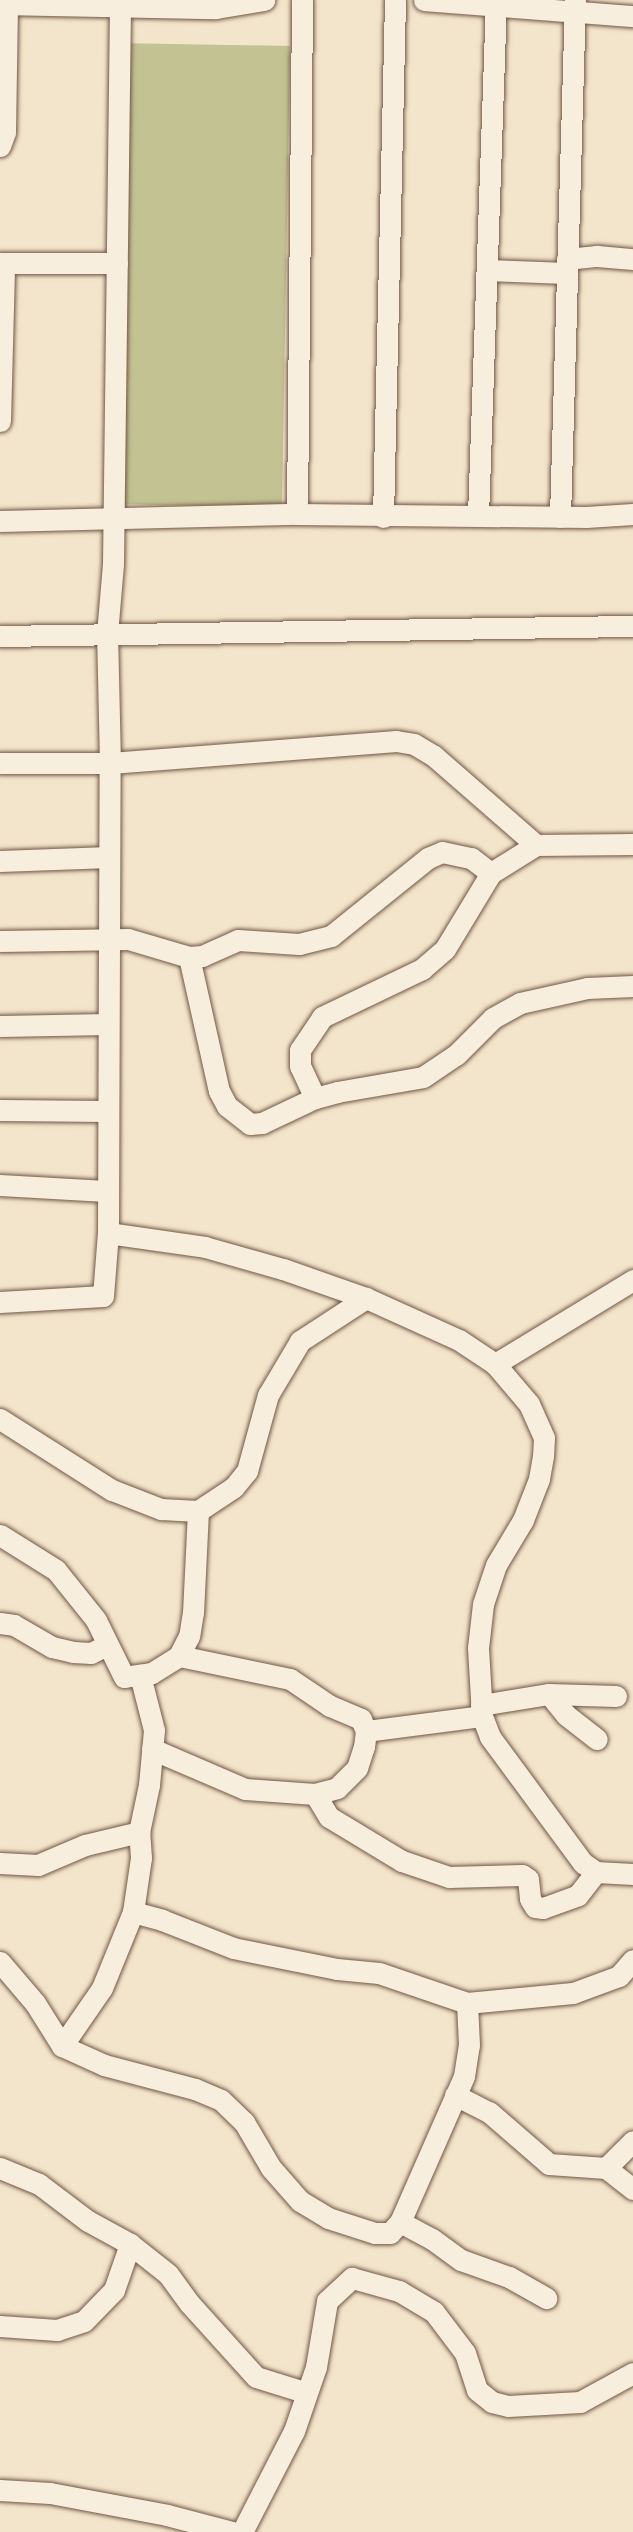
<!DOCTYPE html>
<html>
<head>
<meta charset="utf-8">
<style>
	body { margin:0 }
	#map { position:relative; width:633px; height:2532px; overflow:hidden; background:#f3e5cb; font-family:"Old Standard TT",serif }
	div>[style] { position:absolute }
	.green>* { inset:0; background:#c2c292; transform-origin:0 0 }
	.roads { filter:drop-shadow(0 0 2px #725646) drop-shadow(0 0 2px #725646) }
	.street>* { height:21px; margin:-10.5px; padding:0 10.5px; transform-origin:10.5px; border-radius:10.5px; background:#f7eedd }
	span { translate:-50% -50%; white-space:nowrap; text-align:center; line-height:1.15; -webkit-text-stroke:7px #f7eedd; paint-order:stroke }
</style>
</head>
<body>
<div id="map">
	<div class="green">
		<i style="left:290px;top:46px;width:461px;height:160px;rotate:91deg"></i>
	</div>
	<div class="roads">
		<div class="street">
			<i style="left:424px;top:0;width:210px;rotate:4.4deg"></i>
			<i style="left:0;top:4px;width:216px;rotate:1.1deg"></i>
			<i style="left:216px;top:8px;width:49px;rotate:-9.5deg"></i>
			<i style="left:0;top:146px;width:15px;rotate:-70deg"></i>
			<i style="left:5px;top:132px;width:128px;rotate:-89.1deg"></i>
			<i style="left:567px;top:259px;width:30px;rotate:-6deg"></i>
			<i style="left:597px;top:256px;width:36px;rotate:5deg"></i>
			<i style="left:0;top:263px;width:117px"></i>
			<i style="left:487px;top:270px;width:79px;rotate:2.2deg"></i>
			<i style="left:0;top:421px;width:158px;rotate:-88.5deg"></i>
			<i style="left:297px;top:514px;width:514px;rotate:-89.44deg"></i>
			<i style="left:478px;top:516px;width:516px;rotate:-88deg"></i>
			<i style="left:383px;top:517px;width:517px;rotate:-88.67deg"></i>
			<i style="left:560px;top:517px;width:517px;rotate:-88.34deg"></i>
			<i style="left:0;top:521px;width:297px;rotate:-1.4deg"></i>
			<i style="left:297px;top:514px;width:289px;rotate:0.6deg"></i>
			<i style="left:586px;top:517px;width:47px;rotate:-3.7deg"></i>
			<i style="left:0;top:636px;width:633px;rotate:-0.91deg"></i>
			<i style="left:0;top:763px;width:110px"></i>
			<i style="left:110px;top:763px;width:287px;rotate:-4.4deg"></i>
			<i style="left:396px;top:741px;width:18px;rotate:9deg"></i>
			<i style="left:414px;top:744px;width:23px;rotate:31deg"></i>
			<i style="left:434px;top:756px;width:135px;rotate:41.1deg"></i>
			<i style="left:0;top:861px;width:109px;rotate:-2.1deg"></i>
			<i style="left:0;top:941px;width:128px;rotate:-0.9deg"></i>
			<i style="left:128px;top:939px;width:64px;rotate:16.4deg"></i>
			<i style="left:189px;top:957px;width:13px;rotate:-4deg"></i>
			<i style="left:202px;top:956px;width:39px;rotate:-24deg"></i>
			<i style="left:238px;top:940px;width:61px;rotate:3.8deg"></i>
			<i style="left:299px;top:944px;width:33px;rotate:-14deg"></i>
			<i style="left:331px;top:936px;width:124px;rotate:-38.8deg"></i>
			<i style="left:428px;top:858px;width:15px;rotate:-23deg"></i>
			<i style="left:442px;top:852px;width:30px;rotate:12deg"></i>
			<i style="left:471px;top:858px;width:25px;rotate:37deg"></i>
			<i style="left:189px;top:957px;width:137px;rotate:77.4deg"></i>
			<i style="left:219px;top:1091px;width:17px;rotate:62deg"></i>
			<i style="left:227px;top:1106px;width:29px;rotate:38deg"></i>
			<i style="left:250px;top:1124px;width:12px;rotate:-5deg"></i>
			<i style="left:262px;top:1123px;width:59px;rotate:-25.3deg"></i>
			<i style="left:315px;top:1098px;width:23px;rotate:-15deg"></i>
			<i style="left:337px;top:1092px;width:87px;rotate:-9.9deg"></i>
			<i style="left:423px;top:1077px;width:40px;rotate:-34deg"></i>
			<i style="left:456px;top:1055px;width:52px;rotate:-45deg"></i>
			<i style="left:493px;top:1018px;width:31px;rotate:-29deg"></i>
			<i style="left:520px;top:1003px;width:69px;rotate:-12.6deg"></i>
			<i style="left:587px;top:988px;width:46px;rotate:-2.5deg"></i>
			<i style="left:0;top:1026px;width:108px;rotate:-1.1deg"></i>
			<i style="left:315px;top:1098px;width:35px;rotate:-115deg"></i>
			<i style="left:300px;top:1066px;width:16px;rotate:-90deg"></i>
			<i style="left:300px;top:1050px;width:40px;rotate:-56deg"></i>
			<i style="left:322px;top:1017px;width:111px;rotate:-25.6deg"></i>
			<i style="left:422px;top:969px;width:30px;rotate:-41deg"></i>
			<i style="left:445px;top:949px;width:89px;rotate:-58.8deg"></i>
			<i style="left:491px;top:873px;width:53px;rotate:-31.9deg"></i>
			<i style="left:536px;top:845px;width:97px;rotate:-0.6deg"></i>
			<i style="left:0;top:1110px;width:107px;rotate:0.5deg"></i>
			<i style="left:0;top:1185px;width:106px;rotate:3.2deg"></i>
			<i style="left:108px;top:1233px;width:98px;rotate:8.2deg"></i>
			<i style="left:205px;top:1247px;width:81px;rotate:15.8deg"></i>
			<i style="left:283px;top:1269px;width:88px;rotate:19.3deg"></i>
			<i style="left:366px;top:1298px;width:102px;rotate:24.3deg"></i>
			<i style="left:459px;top:1340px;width:43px;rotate:33.7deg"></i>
			<i style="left:495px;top:1364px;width:52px;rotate:49.6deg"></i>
			<i style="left:529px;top:1404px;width:37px;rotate:66deg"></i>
			<i style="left:544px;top:1438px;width:18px;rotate:93deg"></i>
			<i style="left:543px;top:1456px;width:23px;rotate:100deg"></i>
			<i style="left:539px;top:1479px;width:44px;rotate:111.3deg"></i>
			<i style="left:523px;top:1520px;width:52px;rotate:121deg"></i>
			<i style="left:496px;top:1565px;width:41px;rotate:108.4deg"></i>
			<i style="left:483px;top:1604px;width:44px;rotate:96.5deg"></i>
			<i style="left:478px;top:1648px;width:68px;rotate:86.6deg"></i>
			<i style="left:482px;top:1716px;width:22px;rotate:69deg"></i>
			<i style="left:490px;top:1737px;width:157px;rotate:53.6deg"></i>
			<i style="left:583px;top:1863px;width:16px;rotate:35deg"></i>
			<i style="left:596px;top:1872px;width:37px;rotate:3deg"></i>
			<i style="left:0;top:1302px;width:103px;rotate:-3.3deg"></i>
			<i style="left:103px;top:1296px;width:63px;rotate:-85.5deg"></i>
			<i style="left:108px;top:1233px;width:470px;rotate:-89.8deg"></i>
			<i style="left:110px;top:763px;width:129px;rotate:-91.3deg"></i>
			<i style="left:107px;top:634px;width:70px;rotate:-85.1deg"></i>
			<i style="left:113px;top:564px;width:560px;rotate:-89.28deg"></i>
			<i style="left:495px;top:1364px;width:162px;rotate:-31.3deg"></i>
			<i style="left:0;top:1419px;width:133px;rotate:32.4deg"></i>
			<i style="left:112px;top:1490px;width:53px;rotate:21.2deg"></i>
			<i style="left:161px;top:1509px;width:37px;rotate:3deg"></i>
			<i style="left:198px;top:1511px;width:101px;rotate:92.8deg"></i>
			<i style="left:193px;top:1612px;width:24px;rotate:99deg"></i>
			<i style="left:189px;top:1636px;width:22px;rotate:117deg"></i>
			<i style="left:179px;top:1656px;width:32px;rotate:148deg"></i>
			<i style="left:152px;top:1673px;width:28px;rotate:172deg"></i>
			<i style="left:124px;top:1677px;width:64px;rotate:-116.2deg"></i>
			<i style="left:96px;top:1620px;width:64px;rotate:-128.7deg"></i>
			<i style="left:56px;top:1570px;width:66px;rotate:-148deg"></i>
			<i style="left:198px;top:1511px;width:43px;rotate:-33.7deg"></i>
			<i style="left:234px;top:1487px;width:21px;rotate:-51deg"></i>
			<i style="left:247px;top:1471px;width:79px;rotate:-74.6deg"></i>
			<i style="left:268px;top:1395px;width:63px;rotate:-59.3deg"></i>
			<i style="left:300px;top:1341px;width:79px;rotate:-33.1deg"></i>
			<i style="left:0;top:1623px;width:14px;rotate:8deg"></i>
			<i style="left:14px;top:1625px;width:44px;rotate:30.1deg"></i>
			<i style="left:52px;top:1647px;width:22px;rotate:13deg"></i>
			<i style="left:73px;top:1652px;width:18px;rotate:3deg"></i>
			<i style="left:91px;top:1653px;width:18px;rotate:-27deg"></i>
			<i style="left:549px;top:1694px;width:67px;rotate:1.7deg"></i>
			<i style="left:481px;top:1705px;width:69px;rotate:-9.2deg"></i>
			<i style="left:549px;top:1694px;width:27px;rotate:51deg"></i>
			<i style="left:566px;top:1715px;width:39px;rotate:38deg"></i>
			<i style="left:366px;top:1731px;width:117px;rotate:-7.4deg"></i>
			<i style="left:152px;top:1749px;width:101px;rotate:23.3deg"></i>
			<i style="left:245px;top:1789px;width:70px;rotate:4.1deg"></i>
			<i style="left:315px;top:1794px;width:23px;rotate:-15deg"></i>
			<i style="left:337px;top:1788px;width:28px;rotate:-45deg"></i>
			<i style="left:357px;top:1768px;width:22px;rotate:-72deg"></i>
			<i style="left:364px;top:1747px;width:16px;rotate:-83deg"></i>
			<i style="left:366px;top:1731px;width:13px;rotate:-113deg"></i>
			<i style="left:361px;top:1719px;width:34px;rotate:-157deg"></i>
			<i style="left:330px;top:1706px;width:48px;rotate:-146deg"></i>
			<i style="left:290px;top:1679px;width:113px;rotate:-168.3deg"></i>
			<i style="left:315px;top:1794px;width:27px;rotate:59deg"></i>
			<i style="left:329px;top:1817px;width:85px;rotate:31.1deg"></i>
			<i style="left:402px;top:1861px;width:50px;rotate:18.8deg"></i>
			<i style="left:449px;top:1877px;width:73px;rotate:-1.6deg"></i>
			<i style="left:522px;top:1875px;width:7px;rotate:34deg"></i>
			<i style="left:528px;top:1879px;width:20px;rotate:84deg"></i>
			<i style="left:530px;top:1899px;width:9px;rotate:58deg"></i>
			<i style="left:535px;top:1907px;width:8px;rotate:7deg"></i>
			<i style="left:543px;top:1908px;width:37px;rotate:-20deg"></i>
			<i style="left:578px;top:1895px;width:29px;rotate:-52deg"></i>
			<i style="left:0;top:1863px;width:38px;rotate:3deg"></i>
			<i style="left:38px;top:1865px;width:51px;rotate:-23.1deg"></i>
			<i style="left:85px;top:1845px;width:56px;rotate:-13.5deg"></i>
			<i style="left:133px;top:1912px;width:30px;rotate:15deg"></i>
			<i style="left:162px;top:1920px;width:76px;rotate:21.5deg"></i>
			<i style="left:233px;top:1948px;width:106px;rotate:11.4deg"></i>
			<i style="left:337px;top:1969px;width:42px;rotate:5.4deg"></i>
			<i style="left:379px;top:1973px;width:93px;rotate:18.8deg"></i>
			<i style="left:467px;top:2003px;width:106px;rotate:-5.4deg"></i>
			<i style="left:573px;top:1993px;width:49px;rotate:-20.3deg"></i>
			<i style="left:619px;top:1976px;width:21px;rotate:-49deg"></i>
			<i style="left:0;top:1962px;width:54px;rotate:49.5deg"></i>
			<i style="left:35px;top:2003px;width:51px;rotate:57.9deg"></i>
			<i style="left:62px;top:2046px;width:46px;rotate:24.3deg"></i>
			<i style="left:104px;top:2065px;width:94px;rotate:14.8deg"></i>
			<i style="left:195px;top:2089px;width:28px;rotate:23deg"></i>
			<i style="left:221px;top:2100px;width:32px;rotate:44deg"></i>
			<i style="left:244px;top:2122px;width:53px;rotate:59.6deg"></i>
			<i style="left:271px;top:2168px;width:44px;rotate:48.7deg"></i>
			<i style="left:300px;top:2201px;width:33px;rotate:31deg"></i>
			<i style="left:328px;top:2218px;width:49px;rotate:17.7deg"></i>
			<i style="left:375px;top:2233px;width:15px"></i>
			<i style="left:390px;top:2233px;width:15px;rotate:-48deg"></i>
			<i style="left:400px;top:2222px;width:159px;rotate:-66.3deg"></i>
			<i style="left:464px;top:2076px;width:31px;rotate:-81deg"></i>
			<i style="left:469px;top:2045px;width:42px;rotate:-92.7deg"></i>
			<i style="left:62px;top:2046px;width:70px;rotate:-55.4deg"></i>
			<i style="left:102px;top:1988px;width:82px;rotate:-67.8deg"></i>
			<i style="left:133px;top:1912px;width:55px;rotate:-81.6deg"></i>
			<i style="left:141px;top:1858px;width:26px;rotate:-94deg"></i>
			<i style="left:139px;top:1832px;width:48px;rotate:-78deg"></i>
			<i style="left:149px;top:1785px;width:55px;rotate:-84.8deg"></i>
			<i style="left:154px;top:1730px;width:57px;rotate:-104.3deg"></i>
			<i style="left:455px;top:2095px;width:38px;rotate:27deg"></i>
			<i style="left:489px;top:2112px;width:79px;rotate:40.9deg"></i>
			<i style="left:549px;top:2164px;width:57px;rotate:4deg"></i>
			<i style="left:606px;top:2168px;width:34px;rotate:38deg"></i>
			<i style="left:0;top:2168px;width:42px;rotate:22.3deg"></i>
			<i style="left:39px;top:2184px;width:61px;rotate:37.1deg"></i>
			<i style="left:88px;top:2221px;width:48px;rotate:28.7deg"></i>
			<i style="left:130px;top:2244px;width:48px;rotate:38.3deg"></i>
			<i style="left:168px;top:2274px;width:37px;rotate:54deg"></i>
			<i style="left:190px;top:2304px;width:98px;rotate:47.9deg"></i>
			<i style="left:256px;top:2377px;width:53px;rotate:17.4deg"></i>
			<i style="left:606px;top:2168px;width:38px;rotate:-45deg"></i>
			<i style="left:400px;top:2222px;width:36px;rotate:28deg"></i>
			<i style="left:432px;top:2239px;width:36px;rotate:36deg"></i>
			<i style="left:461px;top:2260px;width:51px;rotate:19.5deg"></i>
			<i style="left:509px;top:2277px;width:43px;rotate:29.6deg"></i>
			<i style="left:0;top:2326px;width:57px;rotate:4deg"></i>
			<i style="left:57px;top:2330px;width:28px;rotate:-18deg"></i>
			<i style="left:84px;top:2321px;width:43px;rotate:-45.9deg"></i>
			<i style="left:114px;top:2290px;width:49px;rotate:-70.8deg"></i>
			<i style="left:0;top:2490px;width:50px;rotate:3.4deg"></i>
			<i style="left:50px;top:2493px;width:119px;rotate:10.6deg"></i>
			<i style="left:167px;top:2515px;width:67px;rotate:14.7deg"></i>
			<i style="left:242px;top:2532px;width:114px;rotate:-62.8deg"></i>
			<i style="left:294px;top:2431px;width:68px;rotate:-71deg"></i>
			<i style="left:316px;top:2367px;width:67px;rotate:-80.5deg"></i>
			<i style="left:327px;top:2301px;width:34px;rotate:-43deg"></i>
			<i style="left:352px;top:2278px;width:49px;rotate:15.5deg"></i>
			<i style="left:399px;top:2291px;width:41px;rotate:31deg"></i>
			<i style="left:434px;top:2312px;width:51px;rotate:52.9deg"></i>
			<i style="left:465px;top:2353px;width:39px;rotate:72deg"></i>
			<i style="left:477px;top:2390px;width:19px;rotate:39deg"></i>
			<i style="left:492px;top:2402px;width:16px;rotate:14deg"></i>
			<i style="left:508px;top:2406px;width:72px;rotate:-3.2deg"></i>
			<i style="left:580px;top:2402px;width:60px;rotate:-28.7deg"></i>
		</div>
	</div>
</div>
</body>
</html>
